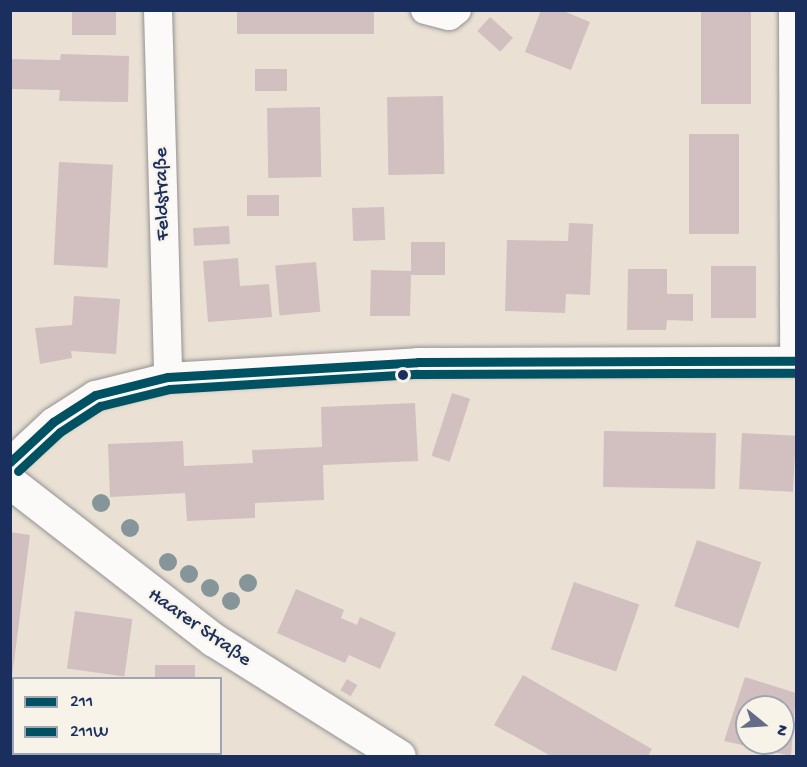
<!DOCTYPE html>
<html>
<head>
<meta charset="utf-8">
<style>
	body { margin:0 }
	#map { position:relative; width:807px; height:767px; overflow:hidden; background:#eae1d4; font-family:"Gochi Hand",sans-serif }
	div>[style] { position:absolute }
	.building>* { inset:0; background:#d2bfc0; transform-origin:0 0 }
	.roads { filter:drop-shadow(0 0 2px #939293) drop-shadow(0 0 2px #939293) }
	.minor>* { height:28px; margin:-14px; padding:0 14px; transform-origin:14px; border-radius:14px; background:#fcfaf9 }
	.secondary>* { height:33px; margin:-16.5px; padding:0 16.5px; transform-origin:16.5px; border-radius:16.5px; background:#fcfaf9 }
	.bus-1>* { height:9px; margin:-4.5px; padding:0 4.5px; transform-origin:4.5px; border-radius:4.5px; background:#005262 }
	.bus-2>* { height:9px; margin:-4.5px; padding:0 4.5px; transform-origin:4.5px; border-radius:4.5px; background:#005262 }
	.trees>* { width:18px; height:18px; margin:-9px; border-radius:50%; background:#869599 }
	.dots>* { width:16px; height:16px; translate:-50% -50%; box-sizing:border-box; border:3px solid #f7f3e8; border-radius:50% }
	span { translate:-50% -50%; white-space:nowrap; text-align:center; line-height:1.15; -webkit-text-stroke:4.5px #f7f3e8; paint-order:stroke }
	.street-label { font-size:20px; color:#1b2f5e }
	.frame { position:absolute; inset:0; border:12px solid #1b2f5e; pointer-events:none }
	.legend { position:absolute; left:12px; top:677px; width:210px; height:78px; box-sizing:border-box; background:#f7f3e8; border:2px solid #9fa5b1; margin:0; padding:8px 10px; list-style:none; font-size:18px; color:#1b2f5e }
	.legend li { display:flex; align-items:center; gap:12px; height:30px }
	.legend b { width:30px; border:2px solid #9fa5b1 }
	.north { position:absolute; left:735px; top:695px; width:60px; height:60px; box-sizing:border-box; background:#f7f3e8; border:2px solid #9fa5b1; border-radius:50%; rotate:108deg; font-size:16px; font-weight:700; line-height:24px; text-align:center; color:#1b2f5e }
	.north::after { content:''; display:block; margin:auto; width:21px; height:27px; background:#636d87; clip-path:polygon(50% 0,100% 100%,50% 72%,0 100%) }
</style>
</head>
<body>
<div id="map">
	<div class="building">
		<i style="left:72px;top:10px;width:44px;height:25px"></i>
		<i style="left:237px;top:10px;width:137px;height:24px"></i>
		<i style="clip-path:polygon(541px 10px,561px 10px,590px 22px,571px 70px,525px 52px)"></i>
		<i style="left:701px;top:10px;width:50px;height:94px"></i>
		<i style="left:490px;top:17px;width:31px;height:19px;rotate:42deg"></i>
		<i style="clip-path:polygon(61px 54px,129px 56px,128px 102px,59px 101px,60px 90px,10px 89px,10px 59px,60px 60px)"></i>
		<i style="left:255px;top:69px;width:32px;height:22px"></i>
		<i style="left:443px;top:96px;width:78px;height:56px;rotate:89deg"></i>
		<i style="left:320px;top:107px;width:70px;height:53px;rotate:89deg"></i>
		<i style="left:689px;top:134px;width:50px;height:100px"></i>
		<i style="left:59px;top:162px;width:54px;height:103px;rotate:3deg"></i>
		<i style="left:247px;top:195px;width:32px;height:21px"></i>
		<i style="left:384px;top:207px;width:33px;height:32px;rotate:88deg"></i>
		<i style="clip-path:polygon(569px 223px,593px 224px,590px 295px,566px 294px,565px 313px,505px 311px,507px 240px,568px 241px)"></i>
		<i style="left:229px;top:226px;width:18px;height:36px;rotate:87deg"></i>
		<i style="clip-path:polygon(411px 242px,445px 242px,445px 275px,411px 275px,410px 316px,370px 316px,371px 270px,411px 271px)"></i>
		<i style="clip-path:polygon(238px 258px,240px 286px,269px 284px,272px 317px,208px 322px,203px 261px)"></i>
		<i style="left:316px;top:262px;width:50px;height:41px;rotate:85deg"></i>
		<i style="left:711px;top:266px;width:45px;height:52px"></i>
		<i style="clip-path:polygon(628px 269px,667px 269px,667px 294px,693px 294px,693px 321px,667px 320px,666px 330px,627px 330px)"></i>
		<i style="clip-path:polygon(74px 296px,120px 299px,116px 354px,71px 351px,72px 358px,40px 364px,35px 328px,72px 325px)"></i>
		<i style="left:452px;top:393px;width:19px;height:66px;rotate:18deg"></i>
		<i style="clip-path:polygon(415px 403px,418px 461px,323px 465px,324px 500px,255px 503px,255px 518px,187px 521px,185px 493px,110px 497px,108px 444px,183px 441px,184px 466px,253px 463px,252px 450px,322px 447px,321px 407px)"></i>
		<i style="left:604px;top:431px;width:112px;height:56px;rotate:1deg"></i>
		<i style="left:742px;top:433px;width:54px;height:56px;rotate:3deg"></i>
		<i style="clip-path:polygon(10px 532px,30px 535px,12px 678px,10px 678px)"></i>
		<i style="left:697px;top:540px;width:68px;height:70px;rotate:19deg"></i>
		<i style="left:574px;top:582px;width:69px;height:71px;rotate:19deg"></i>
		<i style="clip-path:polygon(296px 589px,344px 610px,341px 618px,357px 625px,360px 617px,396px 633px,380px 669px,349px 655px,345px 663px,277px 633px)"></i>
		<i style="left:75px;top:611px;width:58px;height:58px;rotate:8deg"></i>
		<i style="left:155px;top:665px;width:40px;height:13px"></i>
		<i style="clip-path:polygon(523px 675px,652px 749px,648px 756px,551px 756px,494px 725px)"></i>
		<i style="clip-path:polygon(evenodd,745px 677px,796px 693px,791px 756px,724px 741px,745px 677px,747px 707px,783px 707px,783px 743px,747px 743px,747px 707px)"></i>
		<i style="left:347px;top:679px;width:12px;height:13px;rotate:31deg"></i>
		<i style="clip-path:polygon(59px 754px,119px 754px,59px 756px)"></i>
		<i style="left:165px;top:754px;width:33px;height:2px"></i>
	</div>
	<div class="roads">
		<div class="minor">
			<i style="left:158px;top:10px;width:367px;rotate:88.4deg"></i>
			<i style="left:425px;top:10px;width:25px;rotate:14deg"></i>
			<i style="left:449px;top:16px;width:10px;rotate:-37deg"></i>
			<i style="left:793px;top:10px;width:350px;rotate:89.8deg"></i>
			<i style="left:10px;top:462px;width:59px;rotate:-42.9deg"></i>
			<i style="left:53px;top:422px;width:50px;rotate:-32.7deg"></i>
			<i style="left:95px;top:395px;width:75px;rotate:-13.9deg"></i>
			<i style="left:168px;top:377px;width:250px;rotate:-3.4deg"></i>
			<i style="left:418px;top:362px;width:378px;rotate:-0.2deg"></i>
		</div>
		<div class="secondary">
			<i style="left:10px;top:482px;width:258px;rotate:37.8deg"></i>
			<i style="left:214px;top:640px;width:218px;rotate:32.1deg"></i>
		</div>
	</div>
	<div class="bus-1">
		<i style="left:10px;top:462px;width:59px;rotate:-42.9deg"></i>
		<i style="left:53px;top:422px;width:50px;rotate:-32.7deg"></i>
		<i style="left:95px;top:395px;width:75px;rotate:-13.9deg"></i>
		<i style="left:168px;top:377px;width:250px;rotate:-3.4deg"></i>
		<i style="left:418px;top:362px;width:378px;rotate:-0.2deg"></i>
	</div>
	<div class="bus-2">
		<i style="left:18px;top:471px;width:57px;rotate:-42.9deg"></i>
		<i style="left:60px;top:432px;width:48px;rotate:-33deg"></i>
		<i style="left:100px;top:406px;width:72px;rotate:-13.7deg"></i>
		<i style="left:170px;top:389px;width:248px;rotate:-3.5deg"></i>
		<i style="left:418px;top:374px;width:378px;rotate:-0.2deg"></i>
	</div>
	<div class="trees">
		<i style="left:101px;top:503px"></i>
		<i style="left:130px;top:528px"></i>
		<i style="left:168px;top:562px"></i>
		<i style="left:189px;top:574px"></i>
		<i style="left:248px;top:583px"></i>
		<i style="left:210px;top:588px"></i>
		<i style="left:231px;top:601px"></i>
	</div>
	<div class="dots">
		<i style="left:403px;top:375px;background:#1b2f5e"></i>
	</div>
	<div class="street-label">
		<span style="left:163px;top:194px;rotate:-91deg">Feldstraße</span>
		<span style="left:199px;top:628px;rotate:35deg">Haarer Straße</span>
	</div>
	<div class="frame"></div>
	<ul class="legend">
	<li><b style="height:8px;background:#005262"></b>211</li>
	<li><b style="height:8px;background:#005262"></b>211W</li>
	</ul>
	<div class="north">N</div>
</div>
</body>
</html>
